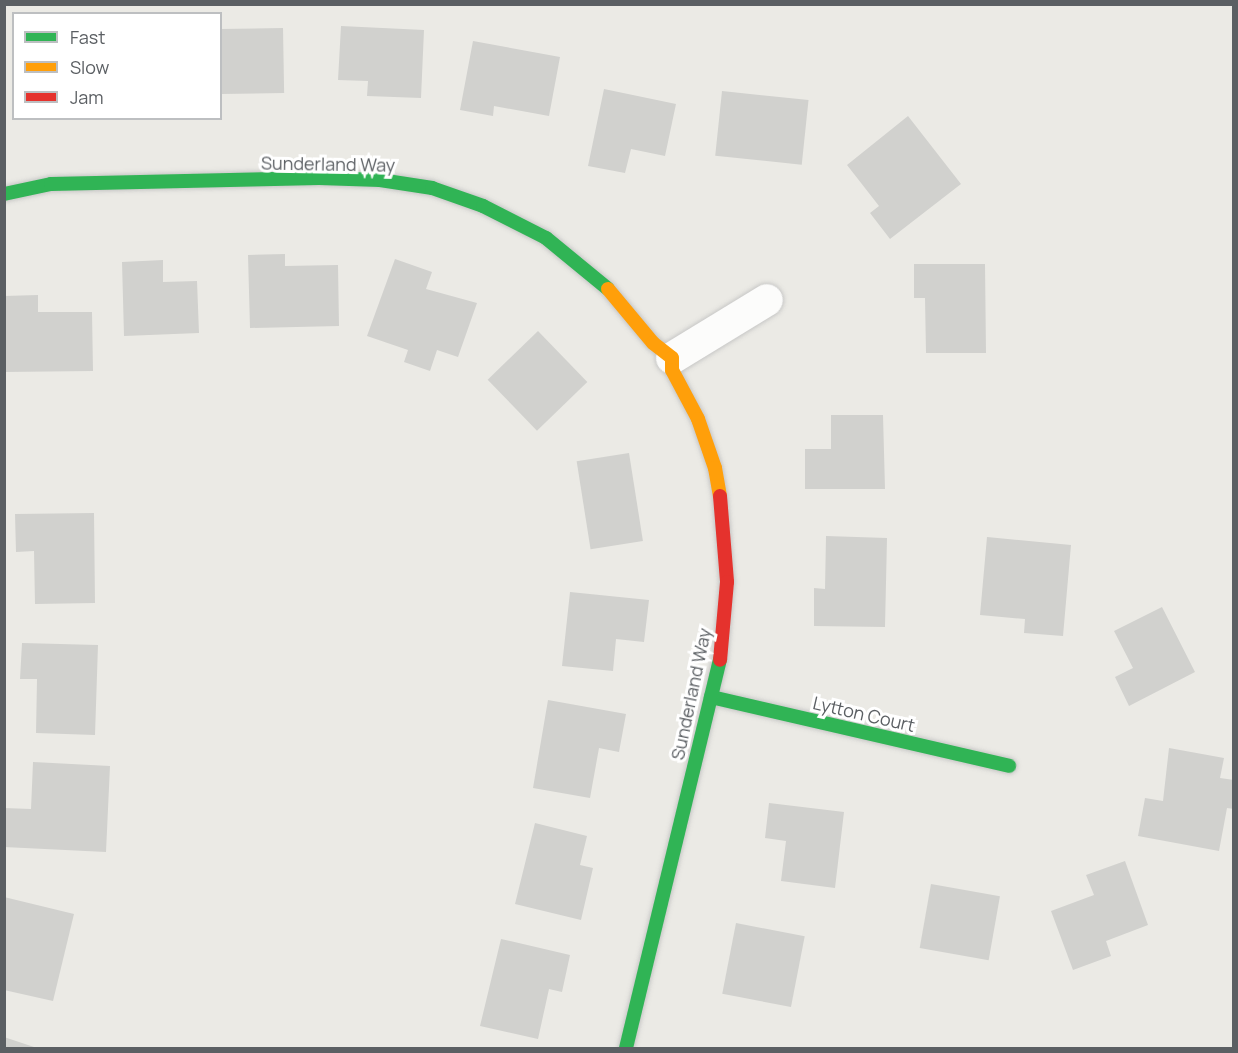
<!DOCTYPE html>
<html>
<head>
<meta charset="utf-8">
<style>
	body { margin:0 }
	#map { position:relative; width:1238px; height:1053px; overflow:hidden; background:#ebeae5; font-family:Manrope,sans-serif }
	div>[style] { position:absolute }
	.building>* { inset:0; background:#d1d1ce; transform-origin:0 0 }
	.roads { filter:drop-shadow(0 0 2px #c7c7c6) drop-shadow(0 0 2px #c7c7c6) }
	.street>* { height:32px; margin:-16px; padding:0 16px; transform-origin:16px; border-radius:16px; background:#fcfcfb }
	.fast>* { height:14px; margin:-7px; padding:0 7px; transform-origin:7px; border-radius:7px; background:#30b455 }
	.slow>* { height:14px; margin:-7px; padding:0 7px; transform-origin:7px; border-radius:7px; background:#ff9f0a }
	.jam>* { height:14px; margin:-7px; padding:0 7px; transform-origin:7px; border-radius:7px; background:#e5322d }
	span { translate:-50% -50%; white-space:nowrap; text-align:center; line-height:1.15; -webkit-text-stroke:6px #fff; paint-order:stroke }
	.street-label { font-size:18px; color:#5b5f63 }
	.frame { position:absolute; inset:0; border:6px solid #5b5f63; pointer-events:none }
	.legend { position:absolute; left:12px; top:12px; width:210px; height:108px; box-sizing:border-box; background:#fff; border:2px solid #bdbfc1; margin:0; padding:8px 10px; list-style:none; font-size:18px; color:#5b5f63 }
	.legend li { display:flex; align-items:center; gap:12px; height:30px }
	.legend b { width:30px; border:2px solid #bdbfc1 }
</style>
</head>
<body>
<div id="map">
	<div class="building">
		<i style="clip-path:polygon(341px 26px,424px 30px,421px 98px,367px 96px,368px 81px,338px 80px)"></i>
		<i style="left:283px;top:28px;width:65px;height:63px;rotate:89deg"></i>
		<i style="clip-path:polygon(473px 41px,560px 57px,549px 116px,494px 106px,493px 116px,460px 110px)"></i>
		<i style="clip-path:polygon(604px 89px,676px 104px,665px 156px,631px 149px,625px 173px,588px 166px)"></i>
		<i style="left:722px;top:91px;width:87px;height:65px;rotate:6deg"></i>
		<i style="clip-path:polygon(908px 116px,961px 184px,890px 239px,870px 213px,879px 206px,847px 165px)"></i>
		<i style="clip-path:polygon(285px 254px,285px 266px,338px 265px,339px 326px,250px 328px,248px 255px)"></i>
		<i style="clip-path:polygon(395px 259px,432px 272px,426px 289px,477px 303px,458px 357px,437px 350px,430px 371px,404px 362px,408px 350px,367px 336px)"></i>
		<i style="clip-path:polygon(163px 260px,163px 282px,197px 281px,199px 333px,124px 336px,122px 262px)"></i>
		<i style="clip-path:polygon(914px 264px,985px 264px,986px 353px,926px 353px,925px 298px,914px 298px)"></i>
		<i style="clip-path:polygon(38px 295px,38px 312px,92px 312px,93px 371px,4px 372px,4px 296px)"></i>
		<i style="left:538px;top:331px;width:71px;height:70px;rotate:46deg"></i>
		<i style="clip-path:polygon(831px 415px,883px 415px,885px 489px,805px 489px,805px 449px,831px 449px)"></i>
		<i style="left:629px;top:453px;width:89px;height:53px;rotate:81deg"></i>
		<i style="clip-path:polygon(94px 513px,95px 603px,35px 604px,34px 551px,16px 552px,15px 514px)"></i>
		<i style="clip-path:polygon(826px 536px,887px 538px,885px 627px,814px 626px,814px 588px,825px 589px)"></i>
		<i style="clip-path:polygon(987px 537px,1071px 545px,1063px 636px,1024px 633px,1025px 619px,980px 615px)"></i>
		<i style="clip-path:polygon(570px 592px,649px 600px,644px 642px,616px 639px,613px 671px,562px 666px)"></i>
		<i style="clip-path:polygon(1162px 607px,1195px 672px,1129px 706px,1115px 677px,1133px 668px,1114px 631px)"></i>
		<i style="clip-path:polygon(22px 643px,98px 645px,95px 735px,36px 733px,37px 679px,20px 679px)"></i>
		<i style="clip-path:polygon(548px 700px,626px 714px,619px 752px,599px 748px,590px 798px,533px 788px)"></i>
		<i style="clip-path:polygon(1169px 748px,1224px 758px,1220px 778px,1234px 780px,1234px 809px,1227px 808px,1219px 851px,1138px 836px,1145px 798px,1163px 801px)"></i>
		<i style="clip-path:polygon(33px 762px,110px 766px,106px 852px,4px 847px,4px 808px,31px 809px)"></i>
		<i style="clip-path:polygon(769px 803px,844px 812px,835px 888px,781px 881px,786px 841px,765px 838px)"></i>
		<i style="clip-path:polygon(535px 823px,587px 836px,580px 865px,593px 868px,581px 920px,515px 904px)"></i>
		<i style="clip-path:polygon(1125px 861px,1148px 925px,1106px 941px,1111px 956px,1073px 970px,1051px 911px,1094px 895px,1086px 875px)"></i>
		<i style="left:931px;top:884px;width:70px;height:65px;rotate:10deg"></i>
		<i style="clip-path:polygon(4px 897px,74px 914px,53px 1001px,4px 990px)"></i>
		<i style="left:736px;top:923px;width:70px;height:72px;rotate:11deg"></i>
		<i style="clip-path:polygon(501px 939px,570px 955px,562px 992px,549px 989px,538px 1039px,480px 1026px)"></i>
		<i style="clip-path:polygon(4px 1037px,37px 1048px,4px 1048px)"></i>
	</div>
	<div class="roads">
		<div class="street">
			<i style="left:672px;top:358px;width:111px;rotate:-31.4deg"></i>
		</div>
		<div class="fast">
			<i style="left:4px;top:194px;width:48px;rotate:-12deg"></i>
			<i style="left:51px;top:184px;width:268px;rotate:-1.3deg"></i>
			<i style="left:319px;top:178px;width:61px;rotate:1.9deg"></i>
			<i style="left:380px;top:180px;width:53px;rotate:8.7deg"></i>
			<i style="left:432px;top:188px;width:54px;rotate:19.4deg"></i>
			<i style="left:483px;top:206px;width:71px;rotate:26.9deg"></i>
			<i style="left:546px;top:238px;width:80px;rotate:39.4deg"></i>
			<i style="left:711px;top:697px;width:306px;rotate:13deg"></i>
			<i style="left:626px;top:1048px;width:399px;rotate:-76.4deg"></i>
		</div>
		<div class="slow">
			<i style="left:608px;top:289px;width:70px;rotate:50.2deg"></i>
			<i style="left:653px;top:343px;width:24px;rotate:38deg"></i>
			<i style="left:672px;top:358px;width:12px;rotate:90deg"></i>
			<i style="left:672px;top:370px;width:55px;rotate:62deg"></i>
			<i style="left:698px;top:419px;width:52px;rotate:70.9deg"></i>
			<i style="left:715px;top:468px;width:28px;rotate:80deg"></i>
		</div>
		<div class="jam">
			<i style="left:720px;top:496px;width:86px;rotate:85.3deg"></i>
			<i style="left:727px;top:582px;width:78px;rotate:95.1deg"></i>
		</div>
	</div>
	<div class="street-label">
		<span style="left:328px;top:164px;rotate:1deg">Sunderland Way</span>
		<span style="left:691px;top:694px;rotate:-78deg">Sunderland Way</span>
		<span style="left:864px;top:714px;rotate:13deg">Lytton Court</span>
	</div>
	<div class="frame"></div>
	<ul class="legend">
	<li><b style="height:8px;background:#30b455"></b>Fast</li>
	<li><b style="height:8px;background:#ff9f0a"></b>Slow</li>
	<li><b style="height:8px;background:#e5322d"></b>Jam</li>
	</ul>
</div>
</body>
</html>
